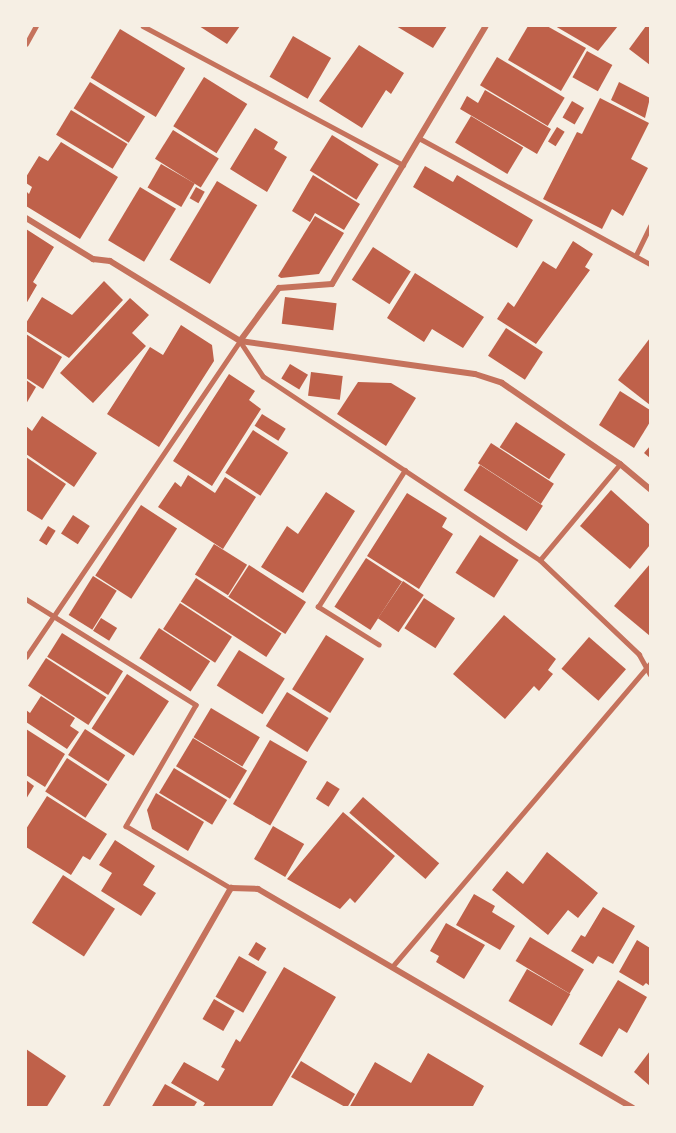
<!DOCTYPE html>
<html>
<head>
<meta charset="utf-8">
<style>
	body { margin:0 }
	#map { position:relative; width:676px; height:1133px; overflow:hidden; background:#f6efe4; font-family:Lato,sans-serif }
	div>[style] { position:absolute }
	.building>* { inset:0; background:#bf614a; transform-origin:0 0 }
	.service>* { height:4.5px; margin:-2.25px; padding:0 2.25px; transform-origin:2.25px; border-radius:2.25px; background:#c5725c }
	.minor>* { height:6px; margin:-3px; padding:0 3px; transform-origin:3px; border-radius:3px; background:#c5725c }
	span { translate:-50% -50%; white-space:nowrap; text-align:center; line-height:1.15; -webkit-text-stroke:4.5px #f6efe4; paint-order:stroke }
	.frame { position:absolute; inset:0; border:27px solid #f6efe4; pointer-events:none }
</style>
</head>
<body>
<div id="map">
	<div class="building">
		<i style="clip-path:polygon(199px 26px,240px 26px,227px 44px)"></i>
		<i style="clip-path:polygon(396px 26px,447px 26px,433px 48px)"></i>
		<i style="clip-path:polygon(528px 26px,547px 26px,586px 48px,561px 91px,508px 60px)"></i>
		<i style="clip-path:polygon(555px 26px,618px 26px,598px 51px)"></i>
		<i style="clip-path:polygon(646px 26px,650px 26px,650px 65px,629px 49px)"></i>
		<i style="left:120px;top:29px;width:76px;height:57px;rotate:31deg"></i>
		<i style="left:293px;top:36px;width:44px;height:47px;rotate:30deg"></i>
		<i style="clip-path:polygon(359px 45px,404px 73px,391px 94px,386px 90px,362px 128px,319px 101px)"></i>
		<i style="left:587px;top:51px;width:29px;height:30px;rotate:29deg"></i>
		<i style="left:497px;top:57px;width:79px;height:33px;rotate:31deg"></i>
		<i style="left:204px;top:77px;width:51px;height:58px;rotate:32deg"></i>
		<i style="left:90px;top:82px;width:65px;height:31px;rotate:32deg"></i>
		<i style="clip-path:polygon(619px 82px,650px 98px,645px 118px,611px 100px)"></i>
		<i style="clip-path:polygon(485px 90px,551px 129px,537px 154px,460px 109px,467px 96px,478px 103px)"></i>
		<i style="clip-path:polygon(600px 98px,649px 123px,631px 159px,648px 168px,623px 216px,612px 209px,602px 229px,543px 199px,577px 132px,582px 134px)"></i>
		<i style="left:572px;top:101px;width:14px;height:19px;rotate:30deg"></i>
		<i style="left:71px;top:110px;width:66px;height:29px;rotate:31deg"></i>
		<i style="left:471px;top:116px;width:61px;height:31px;rotate:31deg"></i>
		<i style="left:557px;top:127px;width:9px;height:17px;rotate:32deg"></i>
		<i style="clip-path:polygon(255px 128px,278px 142px,274px 149px,287px 157px,267px 192px,230px 169px)"></i>
		<i style="left:173px;top:130px;width:54px;height:34px;rotate:32deg"></i>
		<i style="left:332px;top:135px;width:55px;height:42px;rotate:32deg"></i>
		<i style="clip-path:polygon(61px 142px,118px 177px,80px 239px,26px 206px,26px 191px,29px 194px,32px 187px,26px 183px,26px 177px,39px 156px,48px 161px)"></i>
		<i style="left:161px;top:164px;width:39px;height:27px;rotate:30deg"></i>
		<i style="clip-path:polygon(425px 166px,453px 182px,457px 175px,533px 220px,517px 248px,413px 187px)"></i>
		<i style="clip-path:polygon(313px 175px,360px 204px,344px 230px,315px 213px,310px 222px,292px 211px)"></i>
		<i style="left:217px;top:181px;width:47px;height:92px;rotate:31deg"></i>
		<i style="left:140px;top:187px;width:42px;height:62px;rotate:31deg"></i>
		<i style="left:196px;top:187px;width:10px;height:13px;rotate:29deg"></i>
		<i style="clip-path:polygon(315px 216px,344px 233px,319px 274px,281px 278px,278px 276px)"></i>
		<i style="clip-path:polygon(26px 229px,54px 247px,33px 282px,37px 285px,26px 304px)"></i>
		<i style="clip-path:polygon(573px 241px,593px 254px,585px 267px,590px 270px,536px 344px,497px 319px,508px 302px,514px 307px,543px 261px,556px 269px)"></i>
		<i style="left:373px;top:247px;width:45px;height:39px;rotate:33deg"></i>
		<i style="clip-path:polygon(415px 273px,484px 317px,463px 348px,432px 329px,424px 342px,387px 318px)"></i>
		<i style="clip-path:polygon(104px 281px,123px 300px,69px 358px,26px 331px,26px 323px,42px 297px,72px 315px)"></i>
		<i style="left:285px;top:297px;width:52px;height:27px;rotate:7deg"></i>
		<i style="clip-path:polygon(130px 298px,149px 315px,132px 333px,146px 346px,93px 403px,60px 373px)"></i>
		<i style="clip-path:polygon(181px 325px,212px 345px,214px 361px,159px 447px,107px 414px,150px 347px,163px 355px)"></i>
		<i style="left:506px;top:328px;width:44px;height:33px;rotate:33deg"></i>
		<i style="clip-path:polygon(26px 334px,62px 357px,43px 389px,26px 378px)"></i>
		<i style="clip-path:polygon(650px 338px,650px 405px,618px 380px)"></i>
		<i style="left:290px;top:364px;width:21px;height:17px;rotate:31deg"></i>
		<i style="left:311px;top:372px;width:32px;height:24px;rotate:7deg"></i>
		<i style="clip-path:polygon(229px 374px,255px 391px,249px 400px,261px 409px,212px 486px,173px 461px)"></i>
		<i style="clip-path:polygon(26px 380px,36px 387px,26px 404px)"></i>
		<i style="clip-path:polygon(358px 382px,391px 383px,416px 398px,386px 446px,337px 414px)"></i>
		<i style="clip-path:polygon(620px 391px,650px 410px,650px 422px,634px 448px,599px 425px)"></i>
		<i style="left:262px;top:414px;width:28px;height:14px;rotate:32deg"></i>
		<i style="clip-path:polygon(42px 416px,97px 453px,74px 487px,26px 454px,26px 426px,32px 431px)"></i>
		<i style="left:516px;top:422px;width:59px;height:30px;rotate:33deg"></i>
		<i style="left:253px;top:430px;width:42px;height:51px;rotate:33deg"></i>
		<i style="left:491px;top:443px;width:75px;height:24px;rotate:33deg"></i>
		<i style="clip-path:polygon(650px 446px,650px 458px,644px 453px)"></i>
		<i style="clip-path:polygon(26px 457px,66px 484px,42px 520px,26px 510px)"></i>
		<i style="left:480px;top:465px;width:75px;height:30px;rotate:33deg"></i>
		<i style="clip-path:polygon(188px 475px,215px 493px,225px 477px,256px 497px,223px 549px,158px 507px,175px 482px,181px 487px)"></i>
		<i style="clip-path:polygon(611px 490px,650px 525px,650px 545px,630px 569px,580px 526px)"></i>
		<i style="clip-path:polygon(326px 492px,355px 511px,303px 593px,261px 567px,287px 526px,298px 534px)"></i>
		<i style="clip-path:polygon(407px 493px,447px 518px,442px 527px,453px 534px,419px 589px,367px 556px)"></i>
		<i style="left:141px;top:505px;width:43px;height:84px;rotate:33deg"></i>
		<i style="left:73px;top:515px;width:20px;height:22px;rotate:33deg"></i>
		<i style="left:48px;top:526px;width:9px;height:17px;rotate:32deg"></i>
		<i style="left:480px;top:535px;width:46px;height:45px;rotate:33deg"></i>
		<i style="left:214px;top:544px;width:39px;height:36px;rotate:32deg"></i>
		<i style="left:366px;top:558px;width:43px;height:58px;rotate:33deg"></i>
		<i style="clip-path:polygon(650px 564px,650px 636px,614px 606px)"></i>
		<i style="left:249px;top:565px;width:68px;height:38px;rotate:33deg"></i>
		<i style="left:93px;top:576px;width:28px;height:46px;rotate:32deg"></i>
		<i style="left:196px;top:578px;width:102px;height:28px;rotate:33deg"></i>
		<i style="left:403px;top:581px;width:25px;height:45px;rotate:34deg"></i>
		<i style="left:424px;top:598px;width:37px;height:36px;rotate:33deg"></i>
		<i style="left:180px;top:603px;width:62px;height:31px;rotate:33deg"></i>
		<i style="clip-path:polygon(504px 615px,556px 659px,548px 670px,553px 674px,539px 691px,534px 686px,505px 719px,453px 674px)"></i>
		<i style="left:101px;top:618px;width:19px;height:15px;rotate:32deg"></i>
		<i style="left:159px;top:628px;width:61px;height:36px;rotate:33deg"></i>
		<i style="left:62px;top:633px;width:72px;height:28px;rotate:32deg"></i>
		<i style="left:326px;top:635px;width:45px;height:64px;rotate:32deg"></i>
		<i style="left:589px;top:637px;width:49px;height:42px;rotate:41deg"></i>
		<i style="left:239px;top:650px;width:54px;height:42px;rotate:32deg"></i>
		<i style="left:46px;top:658px;width:72px;height:33px;rotate:33deg"></i>
		<i style="left:127px;top:674px;width:50px;height:65px;rotate:33deg"></i>
		<i style="left:287px;top:692px;width:49px;height:40px;rotate:32deg"></i>
		<i style="clip-path:polygon(41px 696px,75px 718px,70px 726px,79px 732px,67px 749px,26px 722px,26px 710px,30px 713px)"></i>
		<i style="left:211px;top:708px;width:57px;height:34px;rotate:31deg"></i>
		<i style="clip-path:polygon(26px 729px,65px 754px,45px 787px,26px 775px)"></i>
		<i style="left:85px;top:729px;width:48px;height:31px;rotate:33deg"></i>
		<i style="left:193px;top:738px;width:63px;height:33px;rotate:31deg"></i>
		<i style="left:270px;top:740px;width:43px;height:74px;rotate:30deg"></i>
		<i style="left:67px;top:758px;width:48px;height:40px;rotate:33deg"></i>
		<i style="left:174px;top:768px;width:62px;height:29px;rotate:31deg"></i>
		<i style="clip-path:polygon(26px 780px,34px 786px,26px 799px)"></i>
		<i style="left:327px;top:781px;width:15px;height:21px;rotate:32deg"></i>
		<i style="clip-path:polygon(156px 793px,204px 822px,188px 851px,152px 829px,147px 810px)"></i>
		<i style="clip-path:polygon(47px 796px,107px 834px,90px 860px,83px 856px,71px 875px,26px 847px,26px 829px)"></i>
		<i style="left:363px;top:797px;width:101px;height:21px;rotate:41deg"></i>
		<i style="clip-path:polygon(343px 812px,395px 856px,355px 903px,350px 898px,340px 909px,287px 879px)"></i>
		<i style="left:273px;top:826px;width:36px;height:38px;rotate:30deg"></i>
		<i style="clip-path:polygon(115px 840px,155px 866px,143px 885px,156px 893px,141px 916px,101px 891px,112px 873px,99px 865px)"></i>
		<i style="clip-path:polygon(547px 852px,598px 893px,578px 918px,568px 910px,548px 935px,492px 890px,507px 871px,523px 884px)"></i>
		<i style="left:63px;top:875px;width:62px;height:57px;rotate:33deg"></i>
		<i style="clip-path:polygon(474px 894px,495px 906px,492px 912px,515px 926px,500px 950px,456px 925px)"></i>
		<i style="clip-path:polygon(603px 907px,635px 926px,613px 964px,598px 956px,593px 964px,571px 951px,581px 935px,585px 937px)"></i>
		<i style="clip-path:polygon(446px 923px,485px 945px,464px 979px,436px 962px,439px 956px,430px 951px)"></i>
		<i style="left:530px;top:937px;width:63px;height:28px;rotate:31deg"></i>
		<i style="clip-path:polygon(637px 940px,650px 948px,650px 986px,646px 983px,643px 986px,619px 972px)"></i>
		<i style="left:256px;top:942px;width:12px;height:15px;rotate:31deg"></i>
		<i style="left:239px;top:956px;width:32px;height:47px;rotate:30deg"></i>
		<i style="clip-path:polygon(284px 967px,336px 997px,271px 1108px,202px 1108px,205px 1103px,171px 1083px,184px 1062px,218px 1081px,225px 1069px,221px 1067px,236px 1039px,240px 1042px)"></i>
		<i style="left:527px;top:969px;width:50px;height:37px;rotate:30deg"></i>
		<i style="clip-path:polygon(618px 980px,647px 997px,627px 1033px,619px 1028px,602px 1057px,579px 1044px)"></i>
		<i style="left:214px;top:999px;width:24px;height:23px;rotate:30deg"></i>
		<i style="clip-path:polygon(26px 1049px,66px 1076px,46px 1108px,26px 1108px)"></i>
		<i style="clip-path:polygon(650px 1051px,650px 1086px,634px 1072px)"></i>
		<i style="clip-path:polygon(428px 1053px,484px 1086px,472px 1108px,349px 1108px,375px 1062px,411px 1083px)"></i>
		<i style="clip-path:polygon(301px 1061px,355px 1094px,347px 1108px,291px 1077px)"></i>
		<i style="clip-path:polygon(165px 1084px,197px 1102px,193px 1108px,151px 1108px)"></i>
	</div>
	<div class="service">
		<i style="left:143px;top:26px;width:295px;rotate:28.1deg"></i>
		<i style="left:26px;top:44px;width:21px;rotate:-61deg"></i>
		<i style="left:419px;top:138px;width:263px;rotate:28.6deg"></i>
		<i style="left:636px;top:255px;width:32px;rotate:-64deg"></i>
		<i style="left:540px;top:560px;width:125px;rotate:-50.2deg"></i>
		<i style="left:26px;top:599px;width:200px;rotate:31.9deg"></i>
		<i style="left:196px;top:705px;width:140px;rotate:120deg"></i>
		<i style="left:126px;top:826px;width:122px;rotate:30.6deg"></i>
		<i style="left:379px;top:645px;width:72px;rotate:-148.1deg"></i>
		<i style="left:318px;top:607px;width:162px;rotate:-57.6deg"></i>
		<i style="left:26px;top:657px;width:382px;rotate:-55.9deg"></i>
		<i style="left:240px;top:341px;width:42px;rotate:56.7deg"></i>
		<i style="left:263px;top:376px;width:333px;rotate:33.6deg"></i>
		<i style="left:540px;top:560px;width:137px;rotate:43.5deg"></i>
		<i style="left:639px;top:654px;width:23px;rotate:61deg"></i>
		<i style="left:392px;top:967px;width:398px;rotate:-49.6deg"></i>
	</div>
	<div class="minor">
		<i style="left:26px;top:218px;width:79px;rotate:31.5deg"></i>
		<i style="left:93px;top:259px;width:17px;rotate:7deg"></i>
		<i style="left:110px;top:261px;width:153px;rotate:31.6deg"></i>
		<i style="left:240px;top:341px;width:237px;rotate:8deg"></i>
		<i style="left:475px;top:374px;width:28px;rotate:18deg"></i>
		<i style="left:502px;top:383px;width:143px;rotate:34.5deg"></i>
		<i style="left:620px;top:464px;width:39px;rotate:40deg"></i>
		<i style="left:240px;top:341px;width:66px;rotate:-53.7deg"></i>
		<i style="left:279px;top:288px;width:53px;rotate:-4.3deg"></i>
		<i style="left:332px;top:284px;width:300px;rotate:-59.2deg"></i>
		<i style="left:105px;top:1108px;width:254px;rotate:-60.2deg"></i>
		<i style="left:231px;top:888px;width:27px;rotate:2deg"></i>
		<i style="left:258px;top:889px;width:434px;rotate:30.3deg"></i>
	</div>
	<div class="frame"></div>
</div>
</body>
</html>
